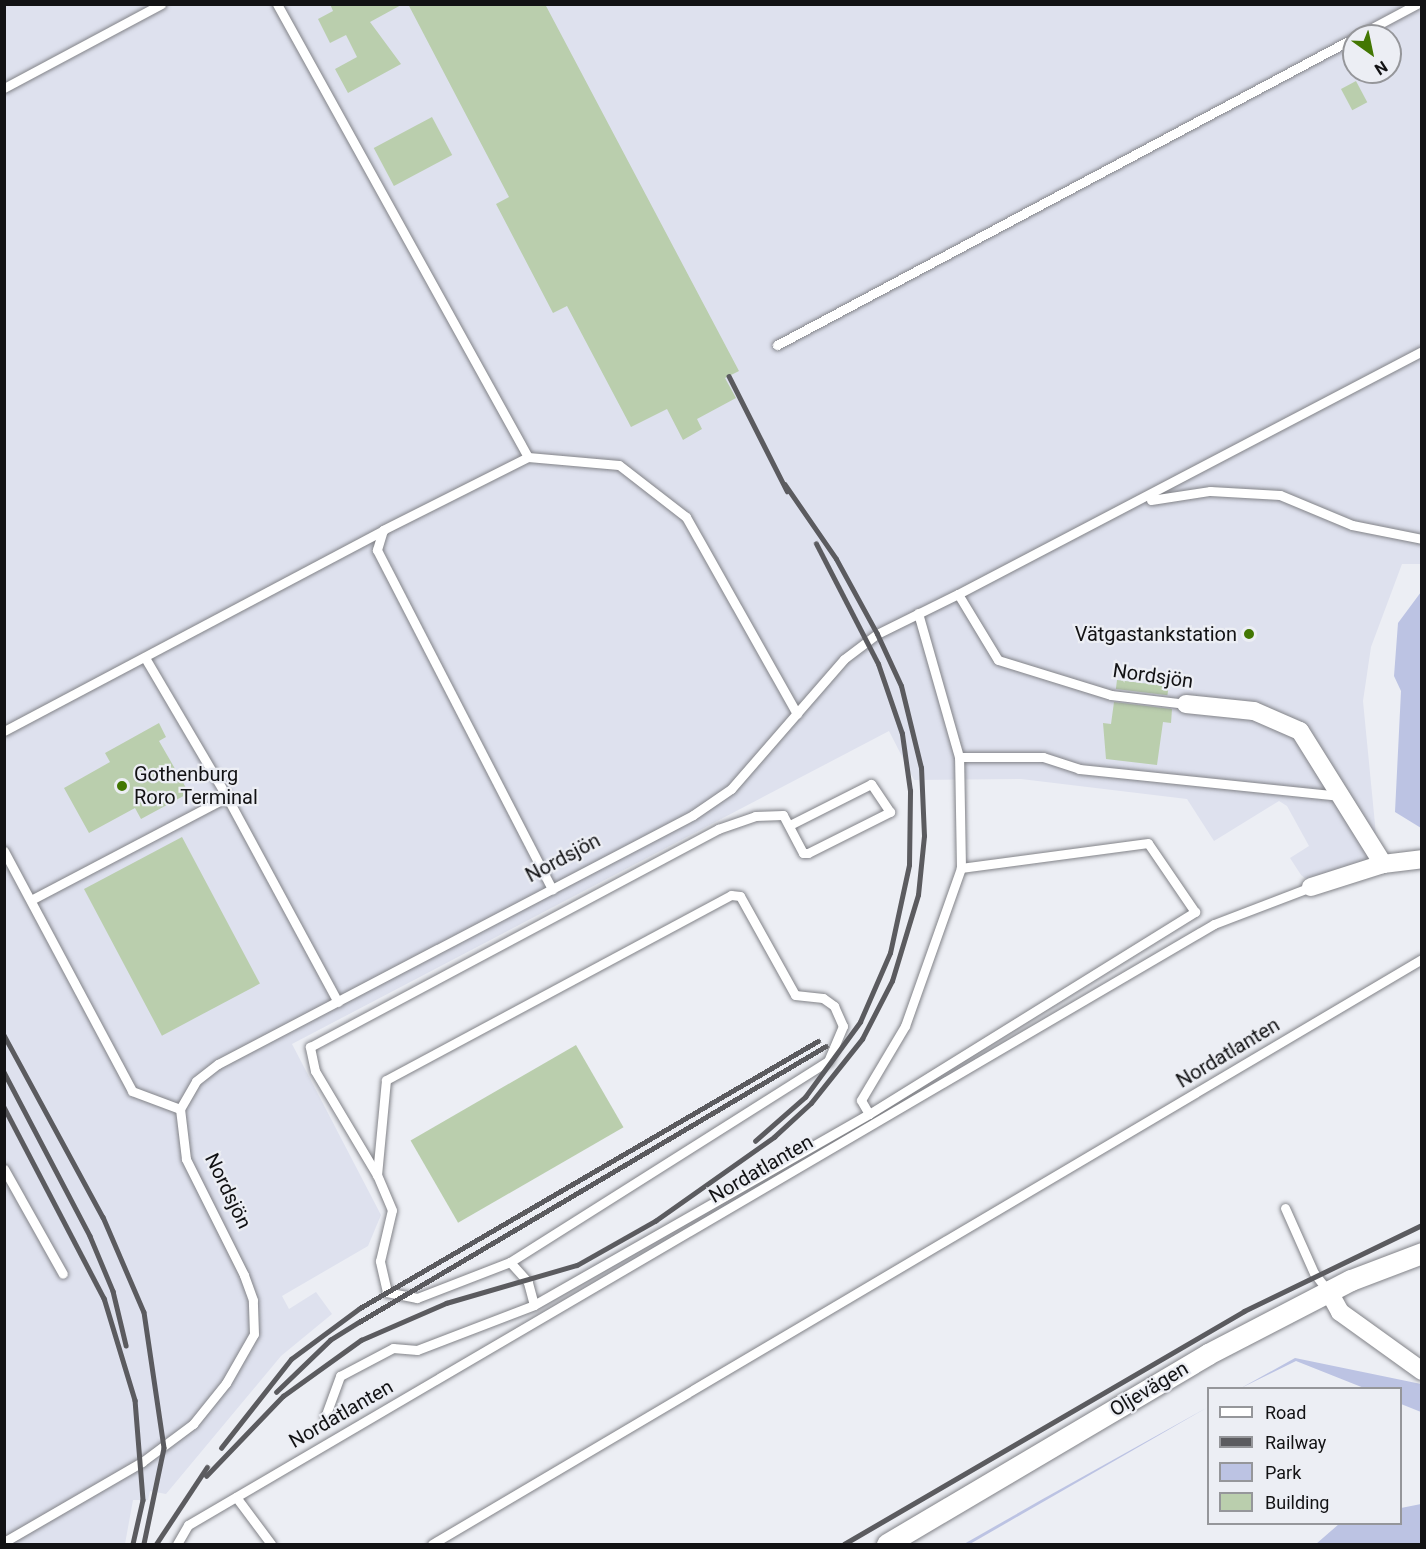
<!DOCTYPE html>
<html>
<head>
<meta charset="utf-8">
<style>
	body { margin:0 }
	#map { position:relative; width:1426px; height:1549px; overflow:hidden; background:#eceef4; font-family:Roboto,sans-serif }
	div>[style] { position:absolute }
	.built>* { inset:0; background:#dee1ee }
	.green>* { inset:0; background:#bcc3e3 }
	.building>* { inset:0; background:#bacead; transform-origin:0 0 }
	.roads { filter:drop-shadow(0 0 2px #828388) drop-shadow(0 0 2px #828388) }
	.service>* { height:9px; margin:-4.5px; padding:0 4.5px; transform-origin:4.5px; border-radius:4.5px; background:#fff }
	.minor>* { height:18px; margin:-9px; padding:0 9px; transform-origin:9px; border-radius:9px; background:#fff }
	.tertiary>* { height:21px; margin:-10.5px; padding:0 10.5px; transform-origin:10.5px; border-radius:10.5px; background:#fff }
	.rail>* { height:4.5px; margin:-2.25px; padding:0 2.25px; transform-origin:2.25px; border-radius:2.25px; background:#5b5b5f }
	.dots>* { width:16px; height:16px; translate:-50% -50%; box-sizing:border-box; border:3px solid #eceef4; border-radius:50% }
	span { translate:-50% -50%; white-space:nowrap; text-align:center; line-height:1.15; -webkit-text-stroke:4.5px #eceef4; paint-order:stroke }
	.poi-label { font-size:20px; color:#121214 }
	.right { translate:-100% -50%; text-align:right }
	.left { translate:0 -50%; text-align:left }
	.street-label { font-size:20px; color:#121214 }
	.frame { position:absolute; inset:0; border:6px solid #121214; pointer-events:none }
	.legend { position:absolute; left:1207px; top:1387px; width:195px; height:138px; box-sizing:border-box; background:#eceef4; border:2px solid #95969a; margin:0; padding:8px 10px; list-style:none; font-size:18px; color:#121214 }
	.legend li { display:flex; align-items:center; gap:12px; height:30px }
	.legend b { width:30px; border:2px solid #95969a }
	.north { position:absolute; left:1342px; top:24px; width:60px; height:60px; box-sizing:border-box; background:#eceef4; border:2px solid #95969a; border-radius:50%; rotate:147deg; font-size:16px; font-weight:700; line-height:24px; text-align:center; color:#121214 }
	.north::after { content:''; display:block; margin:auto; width:21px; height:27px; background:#437703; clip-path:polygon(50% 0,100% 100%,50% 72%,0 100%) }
</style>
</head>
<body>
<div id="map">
	<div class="built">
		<i style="clip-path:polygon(evenodd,9px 4px,1421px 5px,1421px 564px,1402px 564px,1371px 647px,1363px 701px,1378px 855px,1323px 892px,1301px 875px,1290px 858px,1309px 846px,1287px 806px,1279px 801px,1214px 841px,1187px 799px,1021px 779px,914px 780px,889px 731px,292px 1044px,381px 1215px,368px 1246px,282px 1296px,289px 1309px,316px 1292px,332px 1314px,281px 1356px,166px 1494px,150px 1491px,148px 1500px,133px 1500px,125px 1544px,5px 1544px,5px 7px,9px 4px,1354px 36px,1390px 36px,1390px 72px,1354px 72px,1354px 36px)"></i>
	</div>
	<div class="green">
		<i style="clip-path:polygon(1421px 592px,1421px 828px,1395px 812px,1401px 691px,1394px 676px,1398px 623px)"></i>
		<i style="clip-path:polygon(1295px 1358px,1421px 1384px,1421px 1412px,1401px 1404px,1400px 1388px,1364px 1388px,1296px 1361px,1241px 1388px)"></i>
		<i style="clip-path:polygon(1208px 1407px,970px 1544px,964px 1544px,1041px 1500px)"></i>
		<i style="clip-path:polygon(1421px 1504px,1421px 1544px,1316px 1544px,1339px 1524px,1400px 1524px,1401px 1508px)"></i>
	</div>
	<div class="building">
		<i style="clip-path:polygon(330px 4px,403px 4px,370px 22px,401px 64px,348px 93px,335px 69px,357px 57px,346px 35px,330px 43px,318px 19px,333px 11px)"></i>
		<i style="clip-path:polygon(408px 4px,545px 4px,739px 371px,725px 378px,736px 398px,697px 419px,702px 429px,683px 440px,667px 409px,631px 427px,567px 306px,553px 313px,496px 204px,509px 197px)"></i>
		<i style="left:1356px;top:81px;width:24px;height:17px;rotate:62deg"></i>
		<i style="left:432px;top:117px;width:43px;height:66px;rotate:62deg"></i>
		<i style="left:1117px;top:680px;width:52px;height:9px;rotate:7deg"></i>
		<i style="clip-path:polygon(1114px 702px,1172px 709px,1171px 723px,1163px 722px,1157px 765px,1106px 759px,1103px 723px,1111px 724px)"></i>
		<i style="clip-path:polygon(159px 723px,166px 737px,159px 741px,189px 793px,141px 819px,135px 808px,89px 833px,64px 788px,110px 762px,105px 753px)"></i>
		<i style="left:182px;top:837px;width:166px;height:111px;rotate:62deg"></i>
		<i style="left:576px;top:1045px;width:95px;height:191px;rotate:60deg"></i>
	</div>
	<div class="roads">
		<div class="service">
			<i style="left:277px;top:4px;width:518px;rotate:61.01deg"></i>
			<i style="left:528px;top:457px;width:162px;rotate:153.3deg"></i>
			<i style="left:383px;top:530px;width:21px;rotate:107deg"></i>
			<i style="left:377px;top:550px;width:382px;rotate:62.7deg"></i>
			<i style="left:1357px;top:36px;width:68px;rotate:-28.1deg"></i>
			<i style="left:4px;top:88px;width:178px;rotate:-28.1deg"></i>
			<i style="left:777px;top:345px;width:654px;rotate:-28.02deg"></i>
			<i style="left:528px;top:457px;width:91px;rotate:5deg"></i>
			<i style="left:619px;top:465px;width:85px;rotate:37.8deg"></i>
			<i style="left:686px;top:517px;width:226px;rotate:60.6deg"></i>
			<i style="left:1151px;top:500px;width:60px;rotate:-8.7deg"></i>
			<i style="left:1210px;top:491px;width:70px;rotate:3.3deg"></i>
			<i style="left:1280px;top:495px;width:78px;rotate:22.6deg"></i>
			<i style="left:1352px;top:525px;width:71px;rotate:11.3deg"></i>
			<i style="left:958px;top:594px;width:524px;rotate:-27.64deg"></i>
			<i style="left:918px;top:613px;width:150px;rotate:74.1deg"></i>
			<i style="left:4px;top:731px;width:429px;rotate:-27.9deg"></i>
			<i style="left:227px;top:797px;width:233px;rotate:61.6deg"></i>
			<i style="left:4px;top:851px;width:272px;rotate:61.9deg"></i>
			<i style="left:132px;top:1091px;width:51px;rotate:20.6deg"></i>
			<i style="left:731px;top:895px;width:9px;rotate:6deg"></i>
			<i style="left:740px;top:896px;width:113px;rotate:60.9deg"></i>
			<i style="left:795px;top:995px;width:28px;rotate:6deg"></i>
			<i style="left:823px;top:998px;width:14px;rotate:36deg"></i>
			<i style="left:834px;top:1006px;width:22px;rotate:66deg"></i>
			<i style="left:843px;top:1026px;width:38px;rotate:113deg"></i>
			<i style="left:828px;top:1061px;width:376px;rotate:147.7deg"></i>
			<i style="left:510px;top:1262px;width:100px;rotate:158.8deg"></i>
			<i style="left:417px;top:1298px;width:31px;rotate:-169deg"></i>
			<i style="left:387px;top:1292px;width:32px;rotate:-103deg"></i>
			<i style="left:380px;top:1261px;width:52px;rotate:-76.8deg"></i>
			<i style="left:392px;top:1210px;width:38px;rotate:-113deg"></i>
			<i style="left:377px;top:1175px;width:95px;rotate:-84.6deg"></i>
			<i style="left:386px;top:1080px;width:391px;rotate:-28.2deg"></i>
			<i style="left:33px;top:899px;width:219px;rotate:-27.7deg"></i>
			<i style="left:227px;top:797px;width:161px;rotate:-120.5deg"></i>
			<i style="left:869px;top:1114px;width:16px;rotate:-120deg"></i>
			<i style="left:861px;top:1100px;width:86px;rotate:-59.3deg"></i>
			<i style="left:905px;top:1026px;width:168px;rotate:-70.5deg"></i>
			<i style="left:4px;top:1169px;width:120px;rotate:60.7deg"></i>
			<i style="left:377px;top:1175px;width:121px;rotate:-120.8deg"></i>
			<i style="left:315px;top:1071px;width:25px;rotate:-102deg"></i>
			<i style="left:310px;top:1047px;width:463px;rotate:-28.1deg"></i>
			<i style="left:718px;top:829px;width:39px;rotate:-19deg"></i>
			<i style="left:755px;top:816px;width:28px;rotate:-2deg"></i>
			<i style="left:783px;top:815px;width:43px;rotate:62.2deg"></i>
			<i style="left:803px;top:853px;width:5px"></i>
			<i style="left:808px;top:853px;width:92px;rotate:-26.6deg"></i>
			<i style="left:890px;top:812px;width:34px;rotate:-124deg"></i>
			<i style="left:871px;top:784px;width:91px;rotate:153.2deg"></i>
			<i style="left:1285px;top:1208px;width:71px;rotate:66deg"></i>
			<i style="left:1314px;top:1273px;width:24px;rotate:52deg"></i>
			<i style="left:534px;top:1305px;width:386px;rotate:-29.7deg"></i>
			<i style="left:869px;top:1114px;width:384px;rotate:-31.8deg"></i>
			<i style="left:1195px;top:912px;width:83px;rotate:-124.3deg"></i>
			<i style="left:1148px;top:843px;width:189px;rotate:172.4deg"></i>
			<i style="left:961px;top:868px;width:111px;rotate:-91deg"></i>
			<i style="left:959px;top:757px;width:84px"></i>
			<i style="left:1043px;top:757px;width:38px;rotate:18deg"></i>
			<i style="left:1079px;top:769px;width:261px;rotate:5.9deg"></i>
			<i style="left:325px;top:1417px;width:44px;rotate:-69.9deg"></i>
			<i style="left:340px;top:1376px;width:60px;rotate:-27.8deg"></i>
			<i style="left:393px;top:1348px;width:24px;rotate:5deg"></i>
			<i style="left:417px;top:1350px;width:125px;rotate:-21deg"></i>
			<i style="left:534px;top:1305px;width:24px;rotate:-105deg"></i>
			<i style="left:528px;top:1282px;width:27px;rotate:-132deg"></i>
			<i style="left:236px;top:1497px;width:59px;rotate:53.3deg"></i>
			<i style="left:4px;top:1542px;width:160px;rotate:-30.1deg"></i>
			<i style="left:142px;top:1462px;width:64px;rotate:-36.7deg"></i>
			<i style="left:193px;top:1424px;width:53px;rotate:-51.2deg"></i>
			<i style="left:226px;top:1383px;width:56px;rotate:-60.3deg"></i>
			<i style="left:254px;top:1334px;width:34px;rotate:-92deg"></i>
			<i style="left:253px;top:1300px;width:27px;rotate:-110deg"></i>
			<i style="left:244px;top:1275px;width:130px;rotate:-116.6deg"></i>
			<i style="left:186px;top:1159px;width:50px;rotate:-96.8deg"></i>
			<i style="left:180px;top:1109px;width:32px;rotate:-60deg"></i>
			<i style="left:196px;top:1081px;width:28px;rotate:-38deg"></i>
			<i style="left:218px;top:1064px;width:536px;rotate:-27.66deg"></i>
			<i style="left:693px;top:815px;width:46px;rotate:-34.4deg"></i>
			<i style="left:731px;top:789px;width:172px;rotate:-49deg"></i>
			<i style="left:844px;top:659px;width:41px;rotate:-37.1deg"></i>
			<i style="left:877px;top:634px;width:90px;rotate:-26.3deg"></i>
			<i style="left:958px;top:594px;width:77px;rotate:58.8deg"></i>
			<i style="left:998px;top:660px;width:118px;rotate:17.2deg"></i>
			<i style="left:1111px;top:695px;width:76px;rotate:6.8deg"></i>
			<i style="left:177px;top:1544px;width:22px;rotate:-60deg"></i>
			<i style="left:188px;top:1525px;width:1189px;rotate:-30.36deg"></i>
			<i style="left:1214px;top:924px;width:104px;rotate:-20.9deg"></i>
			<i style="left:432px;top:1544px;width:1150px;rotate:-30.58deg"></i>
		</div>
		<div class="minor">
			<i style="left:1186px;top:704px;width:68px;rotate:5.9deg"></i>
			<i style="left:1254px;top:711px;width:50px;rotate:23.5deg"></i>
			<i style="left:1300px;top:731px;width:157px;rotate:58deg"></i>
			<i style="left:1311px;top:887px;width:76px;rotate:-17.7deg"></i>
			<i style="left:1383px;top:864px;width:39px;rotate:-7deg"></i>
			<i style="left:1329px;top:1292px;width:23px;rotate:61deg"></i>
			<i style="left:1340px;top:1312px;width:101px;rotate:35.7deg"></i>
		</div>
		<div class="tertiary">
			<i style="left:887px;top:1544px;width:373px;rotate:-30.6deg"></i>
			<i style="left:1208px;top:1354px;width:161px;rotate:-27.4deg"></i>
			<i style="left:1351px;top:1280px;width:76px;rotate:-20.8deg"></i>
		</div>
	</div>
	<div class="rail">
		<i style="left:729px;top:376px;width:129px;rotate:63.2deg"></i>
		<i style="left:4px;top:1035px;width:207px;rotate:61.5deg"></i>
		<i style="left:103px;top:1217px;width:103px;rotate:66.7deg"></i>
		<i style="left:144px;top:1312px;width:137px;rotate:81.6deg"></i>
		<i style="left:164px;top:1448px;width:98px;rotate:101.8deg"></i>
		<i style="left:4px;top:1072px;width:185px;rotate:62.3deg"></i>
		<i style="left:90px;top:1236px;width:60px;rotate:67.3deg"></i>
		<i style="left:113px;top:1291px;width:56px;rotate:76.5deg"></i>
		<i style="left:4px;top:1107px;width:216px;rotate:62.4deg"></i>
		<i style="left:104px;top:1298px;width:107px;rotate:73.1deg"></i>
		<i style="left:135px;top:1400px;width:100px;rotate:85.4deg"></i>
		<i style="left:143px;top:1500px;width:45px;rotate:102.8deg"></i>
		<i style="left:755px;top:1141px;width:67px;rotate:-41.3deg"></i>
		<i style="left:805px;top:1097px;width:93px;rotate:-53.7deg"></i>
		<i style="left:860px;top:1022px;width:75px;rotate:-66.5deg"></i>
		<i style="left:890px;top:953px;width:90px;rotate:-77.8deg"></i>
		<i style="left:909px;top:865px;width:74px;rotate:-89.2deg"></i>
		<i style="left:910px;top:791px;width:58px;rotate:-98deg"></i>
		<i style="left:902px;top:734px;width:74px;rotate:-108.9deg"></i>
		<i style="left:878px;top:664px;width:135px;rotate:-117.3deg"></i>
		<i style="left:276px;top:1392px;width:75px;rotate:-43.9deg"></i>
		<i style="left:330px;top:1340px;width:34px;rotate:-32deg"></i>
		<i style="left:359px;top:1322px;width:542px;rotate:-30.58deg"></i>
		<i style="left:221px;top:1448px;width:113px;rotate:-51.8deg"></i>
		<i style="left:291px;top:1359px;width:86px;rotate:-36.5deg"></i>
		<i style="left:360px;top:1308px;width:530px;rotate:-30.24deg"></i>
		<i style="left:206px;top:1476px;width:111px;rotate:-46.1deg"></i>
		<i style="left:283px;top:1396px;width:96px;rotate:-35.7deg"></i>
		<i style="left:361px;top:1340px;width:93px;rotate:-23.5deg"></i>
		<i style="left:446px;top:1303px;width:136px;rotate:-16.2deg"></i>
		<i style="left:577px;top:1265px;width:90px;rotate:-29.4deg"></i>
		<i style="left:655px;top:1221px;width:146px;rotate:-35.2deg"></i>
		<i style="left:774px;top:1137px;width:50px;rotate:-42.6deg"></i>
		<i style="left:811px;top:1103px;width:82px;rotate:-51.4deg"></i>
		<i style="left:862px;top:1039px;width:65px;rotate:-62.7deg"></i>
		<i style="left:892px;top:981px;width:90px;rotate:-73.2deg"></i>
		<i style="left:918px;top:895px;width:59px;rotate:-84.2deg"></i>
		<i style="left:924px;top:836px;width:68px;rotate:-92.5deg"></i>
		<i style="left:921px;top:768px;width:84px;rotate:-103.7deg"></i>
		<i style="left:901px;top:686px;width:57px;rotate:-114.8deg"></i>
		<i style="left:877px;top:634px;width:85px;rotate:-118.7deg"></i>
		<i style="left:836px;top:559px;width:90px;rotate:-124.6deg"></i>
		<i style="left:156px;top:1544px;width:92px;rotate:-56.5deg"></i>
		<i style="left:844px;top:1544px;width:463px;rotate:-30.2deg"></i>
		<i style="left:1244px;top:1311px;width:198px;rotate:-25.8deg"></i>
	</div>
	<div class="dots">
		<i style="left:1249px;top:634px;background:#437703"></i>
		<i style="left:122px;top:786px;background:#437703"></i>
	</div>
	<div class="poi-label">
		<span class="right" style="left:1237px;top:634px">Vätgastankstation</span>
		<span class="left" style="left:134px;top:786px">Gothenburg<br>Roro Terminal</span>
	</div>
	<div class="street-label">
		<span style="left:1153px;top:676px;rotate:8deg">Nordsjön</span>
		<span style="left:563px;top:858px;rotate:-28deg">Nordsjön</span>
		<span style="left:1228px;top:1053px;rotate:-31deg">Nordatlanten</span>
		<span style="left:761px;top:1169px;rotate:-30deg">Nordatlanten</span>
		<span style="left:228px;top:1191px;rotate:64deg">Nordsjön</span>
		<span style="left:1149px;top:1389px;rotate:-31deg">Oljevägen</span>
		<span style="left:341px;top:1414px;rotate:-30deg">Nordatlanten</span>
	</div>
	<div class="frame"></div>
	<ul class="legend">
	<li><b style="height:8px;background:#fff"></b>Road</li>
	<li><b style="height:8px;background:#5b5b5f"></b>Railway</li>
	<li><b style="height:16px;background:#bcc3e3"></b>Park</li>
	<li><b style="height:16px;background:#bacead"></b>Building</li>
	</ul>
	<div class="north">N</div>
</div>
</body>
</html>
